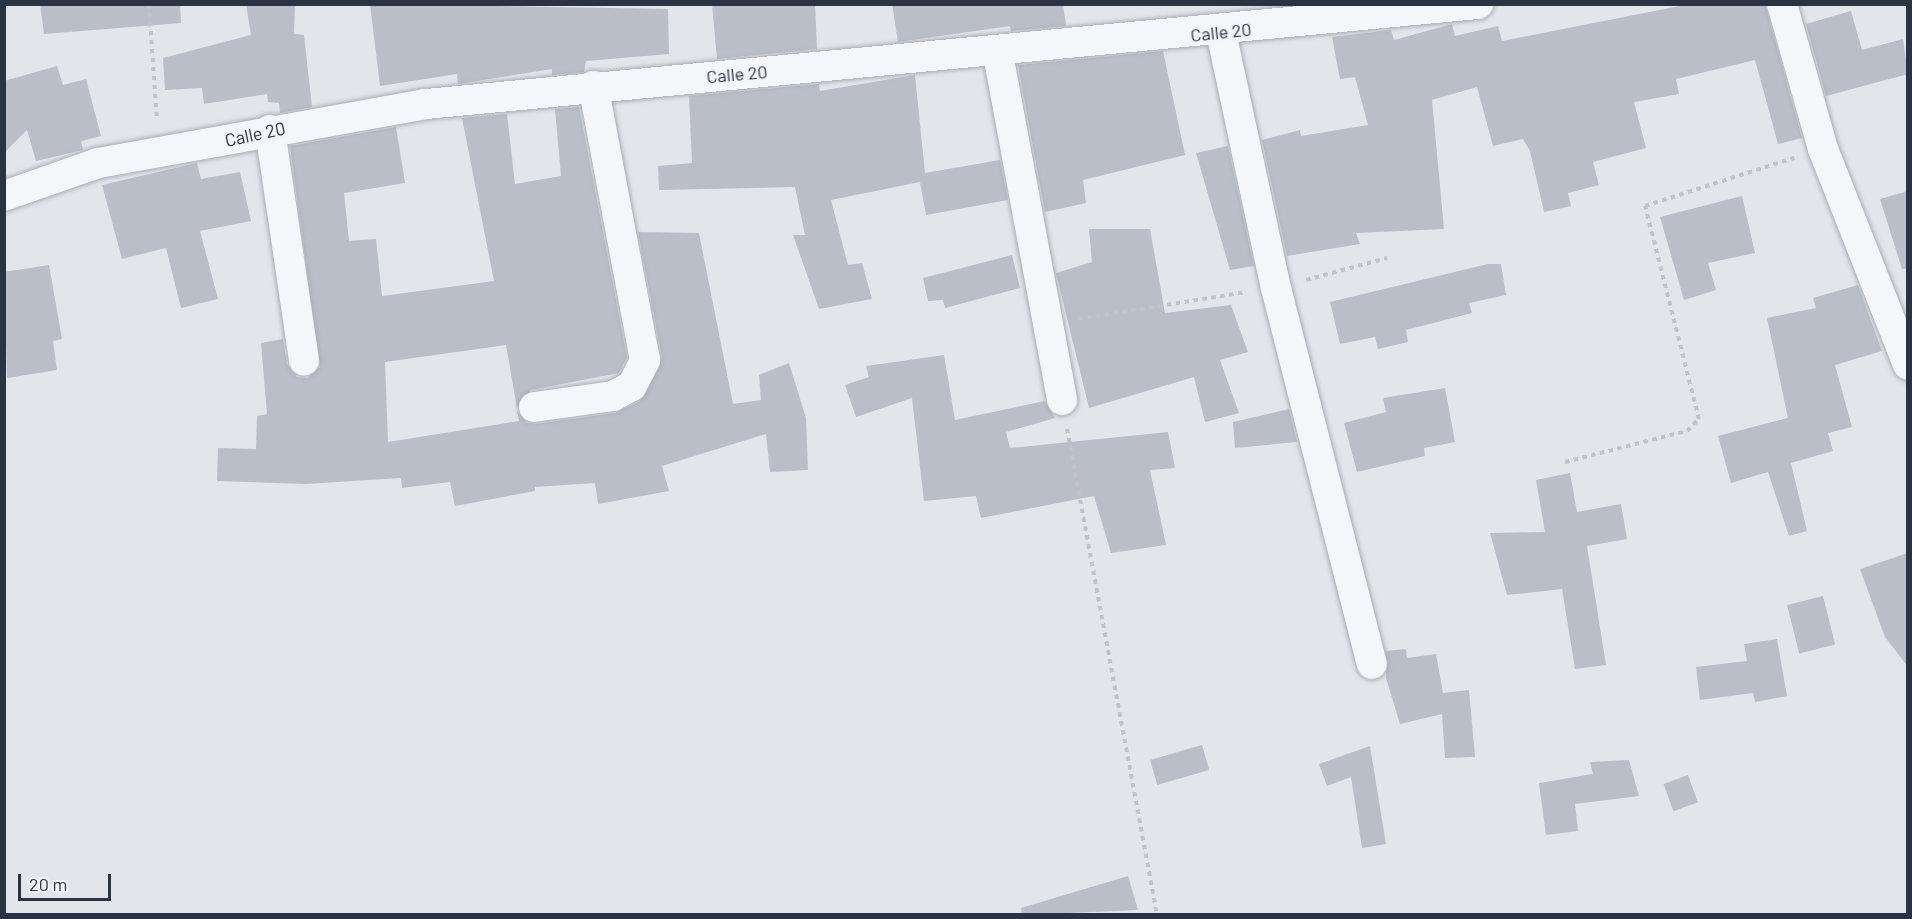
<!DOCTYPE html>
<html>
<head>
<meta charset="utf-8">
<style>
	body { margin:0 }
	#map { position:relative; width:1912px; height:919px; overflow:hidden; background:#e2e5ea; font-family:Barlow,sans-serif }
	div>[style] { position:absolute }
	.building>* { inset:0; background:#b9bec8; transform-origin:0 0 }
	.path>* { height:4px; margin-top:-2px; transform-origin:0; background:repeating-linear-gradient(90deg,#c0c3ca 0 4.5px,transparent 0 9px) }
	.roads { filter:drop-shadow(0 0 2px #a7acb5) drop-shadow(0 0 2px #a7acb5) }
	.minor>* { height:30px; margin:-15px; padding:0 15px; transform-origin:15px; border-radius:15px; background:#f5f6f9 }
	span { translate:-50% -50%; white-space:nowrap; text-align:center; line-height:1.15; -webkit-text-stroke:5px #f2f4f8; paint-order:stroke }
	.street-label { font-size:18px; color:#2a3343 }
	.frame { position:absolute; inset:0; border:6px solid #2a3343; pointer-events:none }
	.scale { position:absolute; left:18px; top:874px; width:93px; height:27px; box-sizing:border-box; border:3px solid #2a3343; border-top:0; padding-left:8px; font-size:18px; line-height:21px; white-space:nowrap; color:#2a3343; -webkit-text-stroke:4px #f2f4f8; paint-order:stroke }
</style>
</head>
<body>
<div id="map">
	<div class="building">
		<i style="clip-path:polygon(40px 4px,180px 4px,181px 23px,44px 34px)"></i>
		<i style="clip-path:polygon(246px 4px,295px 4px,294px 34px,304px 35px,312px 107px,280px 113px,279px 103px,268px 102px,267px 94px,204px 104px,202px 88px,165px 90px,163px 58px,251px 35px)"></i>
		<i style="clip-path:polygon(370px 4px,668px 9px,669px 54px,586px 61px,584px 72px,552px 75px,552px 69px,458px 84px,457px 74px,380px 86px)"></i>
		<i style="clip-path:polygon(712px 4px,815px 4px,817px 49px,717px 59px)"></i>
		<i style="clip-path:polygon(892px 4px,1063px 4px,1066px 26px,1011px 31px,1010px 26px,898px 42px)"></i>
		<i style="clip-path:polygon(1690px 4px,1765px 4px,1802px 138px,1778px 144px,1755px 60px,1676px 79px,1679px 94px,1634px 102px,1646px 148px,1593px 162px,1599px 185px,1568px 193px,1571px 206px,1544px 212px,1530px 151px,1523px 139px,1493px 146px,1477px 87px,1432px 100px,1444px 229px,1356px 233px,1360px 244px,1287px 256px,1262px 140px,1300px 130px,1301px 136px,1368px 125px,1355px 77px,1340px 79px,1332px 37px,1391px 30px,1394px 40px,1452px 24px,1455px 36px,1498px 26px,1502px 41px)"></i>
		<i style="clip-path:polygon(1851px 11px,1862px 50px,1903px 39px,1908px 74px,1826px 96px,1806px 24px)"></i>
		<i style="clip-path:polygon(1163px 51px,1185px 155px,1083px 180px,1086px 203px,1045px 212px,1018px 65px)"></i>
		<i style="clip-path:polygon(57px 66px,63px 85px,86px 79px,101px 136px,81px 141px,83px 150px,36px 161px,27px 130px,4px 153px,4px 81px)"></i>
		<i style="clip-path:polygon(915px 75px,925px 173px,1000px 160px,1008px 200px,926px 215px,920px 182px,831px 200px,848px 265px,862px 263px,872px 299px,819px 309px,793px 235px,805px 235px,795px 187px,659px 190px,658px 166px,692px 163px,689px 96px,819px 84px,820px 91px)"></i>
		<i style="clip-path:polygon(579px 107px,627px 357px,619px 373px,531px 390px,517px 408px,506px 345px,385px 362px,388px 442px,519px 421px,517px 411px,527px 423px,536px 424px,615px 413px,640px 401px,662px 358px,638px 232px,699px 233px,733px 404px,761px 400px,759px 375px,789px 363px,806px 418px,808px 470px,770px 472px,766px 434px,662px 466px,669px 491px,598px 504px,595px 483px,535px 487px,535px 491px,455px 506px,450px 482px,402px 488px,401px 478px,306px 484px,217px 481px,218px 448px,256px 449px,257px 416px,267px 414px,261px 343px,283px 339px,287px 364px,297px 377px,307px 378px,320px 367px,290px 146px,396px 127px,405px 183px,344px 193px,349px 241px,376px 239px,382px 296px,494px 281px,462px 118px,507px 114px,515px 184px,561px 176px,555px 109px)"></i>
		<i style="clip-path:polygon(1228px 146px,1254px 266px,1230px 270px,1196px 153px)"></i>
		<i style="clip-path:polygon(197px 163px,201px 179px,240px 172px,251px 221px,200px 231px,218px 299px,181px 308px,166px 248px,122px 259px,102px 185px)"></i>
		<i style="clip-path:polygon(1908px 191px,1908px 269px,1902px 269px,1880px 199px)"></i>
		<i style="clip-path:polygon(1742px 196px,1755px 253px,1708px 263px,1716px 290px,1684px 300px,1660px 217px)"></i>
		<i style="clip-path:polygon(1089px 229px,1150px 229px,1165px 313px,1231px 305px,1248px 352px,1220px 360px,1239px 413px,1205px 422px,1194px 377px,1089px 408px,1056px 273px,1092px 262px)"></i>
		<i style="clip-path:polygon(1012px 255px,1020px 288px,945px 308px,943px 300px,928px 301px,923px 278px)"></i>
		<i style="clip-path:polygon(1488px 264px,1501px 264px,1506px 295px,1469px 303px,1472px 313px,1406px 330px,1408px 342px,1378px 349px,1375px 337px,1340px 344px,1330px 302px)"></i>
		<i style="clip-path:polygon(49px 265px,62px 339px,53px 341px,57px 370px,7px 378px,4px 272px)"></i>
		<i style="clip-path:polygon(1858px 285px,1882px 351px,1835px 365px,1852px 427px,1828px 433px,1833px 451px,1791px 463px,1807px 531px,1789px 536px,1768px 472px,1731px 483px,1718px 436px,1788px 418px,1767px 318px,1816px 308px,1813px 298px)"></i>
		<i style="clip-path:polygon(944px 355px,955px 420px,1045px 401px,1055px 418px,1006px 432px,1010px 448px,1168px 432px,1175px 468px,1150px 470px,1166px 545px,1111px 553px,1094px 496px,981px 518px,976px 496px,924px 501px,912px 398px,856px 417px,845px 385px,869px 377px,866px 366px)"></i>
		<i style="clip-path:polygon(1445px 388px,1455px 442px,1424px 448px,1425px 456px,1357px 472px,1344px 423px,1386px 412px,1383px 398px)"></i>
		<i style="clip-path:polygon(1289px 409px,1297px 442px,1235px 448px,1233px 422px)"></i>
		<i style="clip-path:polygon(1570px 473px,1577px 512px,1621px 504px,1627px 539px,1587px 546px,1606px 665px,1575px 669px,1562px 589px,1507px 595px,1490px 533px,1545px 532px,1536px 480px)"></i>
		<i style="clip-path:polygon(1908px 553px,1908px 667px,1885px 637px,1860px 569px)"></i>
		<i style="left:1823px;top:596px;width:50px;height:37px;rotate:76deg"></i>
		<i style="clip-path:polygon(1777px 639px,1787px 696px,1755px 702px,1753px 693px,1700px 700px,1696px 667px,1747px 661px,1744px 644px)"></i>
		<i style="clip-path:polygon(1406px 649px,1407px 658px,1436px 654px,1443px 693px,1469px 690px,1475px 757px,1445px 758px,1442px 714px,1400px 724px,1386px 678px,1386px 651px)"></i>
		<i style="left:1202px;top:745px;width:26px;height:54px;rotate:74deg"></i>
		<i style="clip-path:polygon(1370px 746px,1386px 844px,1362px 848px,1351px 777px,1327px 786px,1319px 764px)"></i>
		<i style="clip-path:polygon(1629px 760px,1639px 796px,1575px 804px,1578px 831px,1546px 835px,1539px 783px,1593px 774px,1590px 762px)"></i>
		<i style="left:1688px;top:775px;width:29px;height:26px;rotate:70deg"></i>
		<i style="clip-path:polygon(1128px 876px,1138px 910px,1022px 915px,1021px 908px)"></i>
	</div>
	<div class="path">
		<i style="left:149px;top:4px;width:117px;rotate:86.1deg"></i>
		<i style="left:1306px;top:280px;width:84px;rotate:-15.2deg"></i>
		<i style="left:1078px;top:319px;width:170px;rotate:-9.1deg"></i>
		<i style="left:1067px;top:429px;width:493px;rotate:79.5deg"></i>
		<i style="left:1565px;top:462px;width:126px;rotate:-14.3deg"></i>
		<i style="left:1687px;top:431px;width:17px;rotate:-45deg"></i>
		<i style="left:1699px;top:419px;width:220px;rotate:-104.2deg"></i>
		<i style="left:1645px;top:206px;width:157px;rotate:-17.9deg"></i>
	</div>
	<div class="roads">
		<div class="minor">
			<i style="left:1782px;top:4px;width:151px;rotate:74.2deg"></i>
			<i style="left:1823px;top:149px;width:232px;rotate:68.5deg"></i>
			<i style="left:1221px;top:32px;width:262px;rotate:77.9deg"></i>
			<i style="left:1276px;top:288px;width:388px;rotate:75.7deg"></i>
			<i style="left:998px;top:54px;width:352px;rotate:79.5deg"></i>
			<i style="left:270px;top:130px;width:233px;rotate:81.6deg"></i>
			<i style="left:4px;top:196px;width:100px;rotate:-19.3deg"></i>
			<i style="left:98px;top:163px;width:333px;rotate:-10.2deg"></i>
			<i style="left:426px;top:104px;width:1057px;rotate:-5.43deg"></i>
			<i style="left:534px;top:407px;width:80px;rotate:-7.9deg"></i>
			<i style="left:613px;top:396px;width:21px;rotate:-28deg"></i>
			<i style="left:632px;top:386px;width:29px;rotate:-63deg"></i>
			<i style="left:645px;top:360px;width:279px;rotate:-100.7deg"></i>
		</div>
	</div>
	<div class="street-label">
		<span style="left:1221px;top:32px;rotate:-6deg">Calle 20</span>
		<span style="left:737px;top:74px;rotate:-5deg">Calle 20</span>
		<span style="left:255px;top:134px;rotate:-12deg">Calle 20</span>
	</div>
	<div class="frame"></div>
	<div class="scale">20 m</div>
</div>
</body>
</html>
